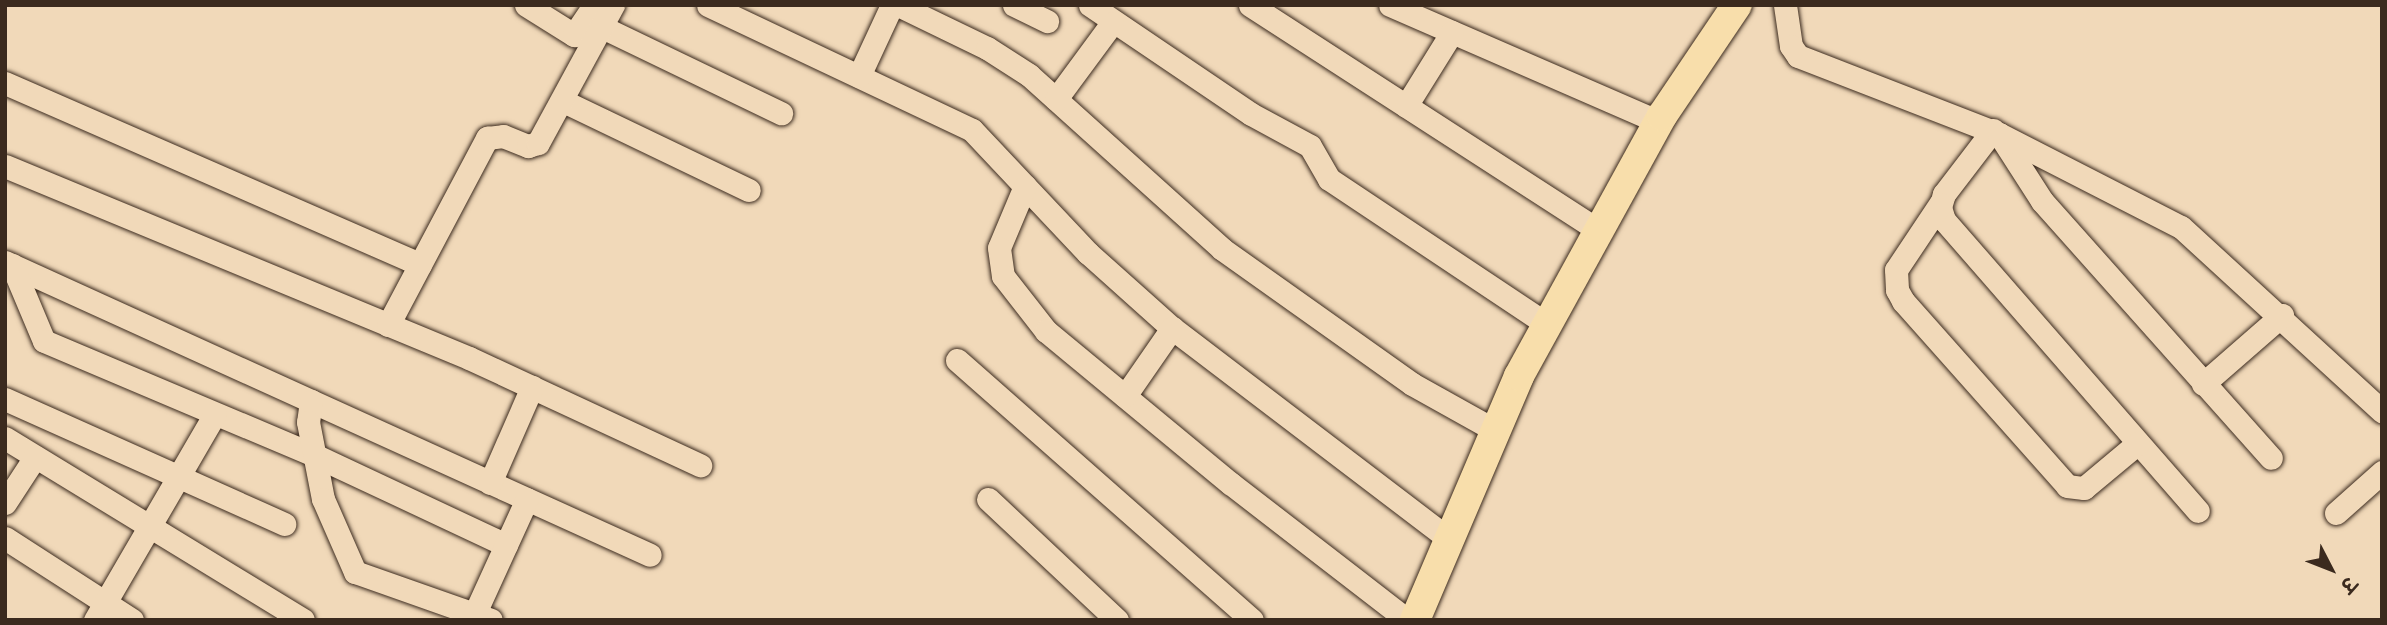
<!DOCTYPE html>
<html>
<head>
<meta charset="utf-8">
<style>
	body { margin:0 }
	#map { position:relative; width:2387px; height:625px; overflow:hidden; background:#f1d9b9; font-family:"Indie Flower","Playpen Sans Deva",sans-serif }
	div>[style] { position:absolute }
	.roads { filter:drop-shadow(0 0 2px #3b2a1e) drop-shadow(0 0 2px #3b2a1e) }
	.minor>* { height:23px; margin:-11.5px; padding:0 11.5px; transform-origin:11.5px; border-radius:11.5px; background:#f1d9b9 }
	.major>* { height:30px; margin:-15px; padding:0 15px; transform-origin:15px; border-radius:15px; background:#f8deab }
	span { translate:-50% -50%; white-space:nowrap; text-align:center; line-height:1.15; -webkit-text-stroke:7px #f1d9b9; paint-order:stroke }
	.frame { position:absolute; inset:0; border:7px solid #3b2a1e; pointer-events:none }
	.north { position:absolute; left:2296px; top:534px; width:70px; height:70px; -webkit-text-stroke:5px #f1d9b9; paint-order:stroke; rotate:132deg; font-size:19px; font-weight:700; line-height:28px; text-align:center; color:#3b2a1e }
	.north::after { content:''; display:block; margin:auto; width:24px; height:32px; background:#3b2a1e; clip-path:polygon(50% 0,100% 100%,50% 72%,0 100%) }
</style>
</head>
<body>
<div id="map">
	<div class="roads">
		<div class="minor">
			<i style="left:526px;top:5px;width:57px;rotate:32deg"></i>
			<i style="left:574px;top:35px;width:36px;rotate:-56deg"></i>
			<i style="left:708px;top:5px;width:292px;rotate:25.3deg"></i>
			<i style="left:972px;top:130px;width:169px;rotate:46.7deg"></i>
			<i style="left:1088px;top:253px;width:113px;rotate:41.8deg"></i>
			<i style="left:1172px;top:328px;width:348px;rotate:37.3deg"></i>
			<i style="left:898px;top:5px;width:99px;rotate:25.8deg"></i>
			<i style="left:987px;top:48px;width:50px;rotate:32.7deg"></i>
			<i style="left:1029px;top:75px;width:260px;rotate:42deg"></i>
			<i style="left:1222px;top:249px;width:233px;rotate:35.4deg"></i>
			<i style="left:1412px;top:384px;width:96px;rotate:29.2deg"></i>
			<i style="left:1014px;top:5px;width:37px;rotate:26deg"></i>
			<i style="left:1090px;top:5px;width:194px;rotate:34.1deg"></i>
			<i style="left:1251px;top:114px;width:67px;rotate:28.5deg"></i>
			<i style="left:1310px;top:146px;width:38px;rotate:60deg"></i>
			<i style="left:1329px;top:179px;width:263px;rotate:33.7deg"></i>
			<i style="left:1250px;top:5px;width:416px;rotate:32.9deg"></i>
			<i style="left:1390px;top:5px;width:293px;rotate:23.5deg"></i>
			<i style="left:1785px;top:5px;width:41px;rotate:81.7deg"></i>
			<i style="left:1791px;top:46px;width:12px;rotate:55deg"></i>
			<i style="left:1798px;top:56px;width:216px;rotate:21.2deg"></i>
			<i style="left:1999px;top:134px;width:80px;rotate:57.3deg"></i>
			<i style="left:2042px;top:201px;width:344px;rotate:48.3deg"></i>
			<i style="left:602px;top:27px;width:199px;rotate:25.7deg"></i>
			<i style="left:859px;top:76px;width:78px;rotate:-65.1deg"></i>
			<i style="left:5px;top:83px;width:453px;rotate:23.6deg"></i>
			<i style="left:1056px;top:99px;width:94px;rotate:-53.6deg"></i>
			<i style="left:563px;top:101px;width:206px;rotate:25.6deg"></i>
			<i style="left:1406px;top:106px;width:87px;rotate:-58.1deg"></i>
			<i style="left:1993px;top:130px;width:81px;rotate:127.4deg"></i>
			<i style="left:1944px;top:194px;width:14px;rotate:107deg"></i>
			<i style="left:1940px;top:207px;width:14px;rotate:73deg"></i>
			<i style="left:1944px;top:220px;width:386px;rotate:48.9deg"></i>
			<i style="left:1999px;top:134px;width:204px;rotate:27.1deg"></i>
			<i style="left:2181px;top:227px;width:273px;rotate:42.5deg"></i>
			<i style="left:5px;top:166px;width:502px;rotate:22.48deg"></i>
			<i style="left:469px;top:358px;width:255px;rotate:24.9deg"></i>
			<i style="left:1025px;top:186px;width:67px;rotate:112.8deg"></i>
			<i style="left:999px;top:248px;width:28px;rotate:82deg"></i>
			<i style="left:1003px;top:276px;width:70px;rotate:52deg"></i>
			<i style="left:1046px;top:331px;width:239px;rotate:39.6deg"></i>
			<i style="left:1230px;top:483px;width:224px;rotate:37.7deg"></i>
			<i style="left:1940px;top:204px;width:79px;rotate:123.7deg"></i>
			<i style="left:1896px;top:270px;width:20px;rotate:87deg"></i>
			<i style="left:1897px;top:290px;width:13px;rotate:61deg"></i>
			<i style="left:1903px;top:301px;width:247px;rotate:48.4deg"></i>
			<i style="left:2067px;top:486px;width:17px;rotate:7deg"></i>
			<i style="left:2084px;top:488px;width:70px;rotate:-39.8deg"></i>
			<i style="left:5px;top:262px;width:708px;rotate:24.43deg"></i>
			<i style="left:12px;top:265px;width:82px;rotate:67.2deg"></i>
			<i style="left:44px;top:341px;width:293px;rotate:22.9deg"></i>
			<i style="left:314px;top:455px;width:212px;rotate:25.1deg"></i>
			<i style="left:388px;top:325px;width:212px;rotate:-62.1deg"></i>
			<i style="left:487px;top:138px;width:16px;rotate:-7deg"></i>
			<i style="left:503px;top:136px;width:27px;rotate:22deg"></i>
			<i style="left:528px;top:146px;width:10px;rotate:-17deg"></i>
			<i style="left:538px;top:143px;width:157px;rotate:-61.5deg"></i>
			<i style="left:957px;top:360px;width:393px;rotate:41.4deg"></i>
			<i style="left:2203px;top:384px;width:105px;rotate:-41.1deg"></i>
			<i style="left:1125px;top:396px;width:83px;rotate:-55.3deg"></i>
			<i style="left:5px;top:399px;width:306px;rotate:24.1deg"></i>
			<i style="left:311px;top:401px;width:21px;rotate:98deg"></i>
			<i style="left:308px;top:422px;width:78px;rotate:79deg"></i>
			<i style="left:323px;top:499px;width:80px;rotate:66.3deg"></i>
			<i style="left:355px;top:572px;width:144px;rotate:19.4deg"></i>
			<i style="left:5px;top:438px;width:349px;rotate:31.4deg"></i>
			<i style="left:490px;top:483px;width:105px;rotate:-66.4deg"></i>
			<i style="left:988px;top:499px;width:177px;rotate:43.2deg"></i>
			<i style="left:5px;top:503px;width:55px;rotate:-56.9deg"></i>
			<i style="left:2336px;top:513px;width:62px;rotate:-41.7deg"></i>
			<i style="left:5px;top:538px;width:151px;rotate:32.8deg"></i>
			<i style="left:475px;top:613px;width:125px;rotate:-65.5deg"></i>
			<i style="left:95px;top:620px;width:238px;rotate:-59.8deg"></i>
		</div>
		<div class="major">
			<i style="left:1415px;top:620px;width:265px;rotate:-66.9deg"></i>
			<i style="left:1519px;top:376px;width:297px;rotate:-61.2deg"></i>
			<i style="left:1662px;top:116px;width:134px;rotate:-56deg"></i>
		</div>
	</div>
	<div class="frame"></div>
	<div class="north">उ</div>
</div>
</body>
</html>
